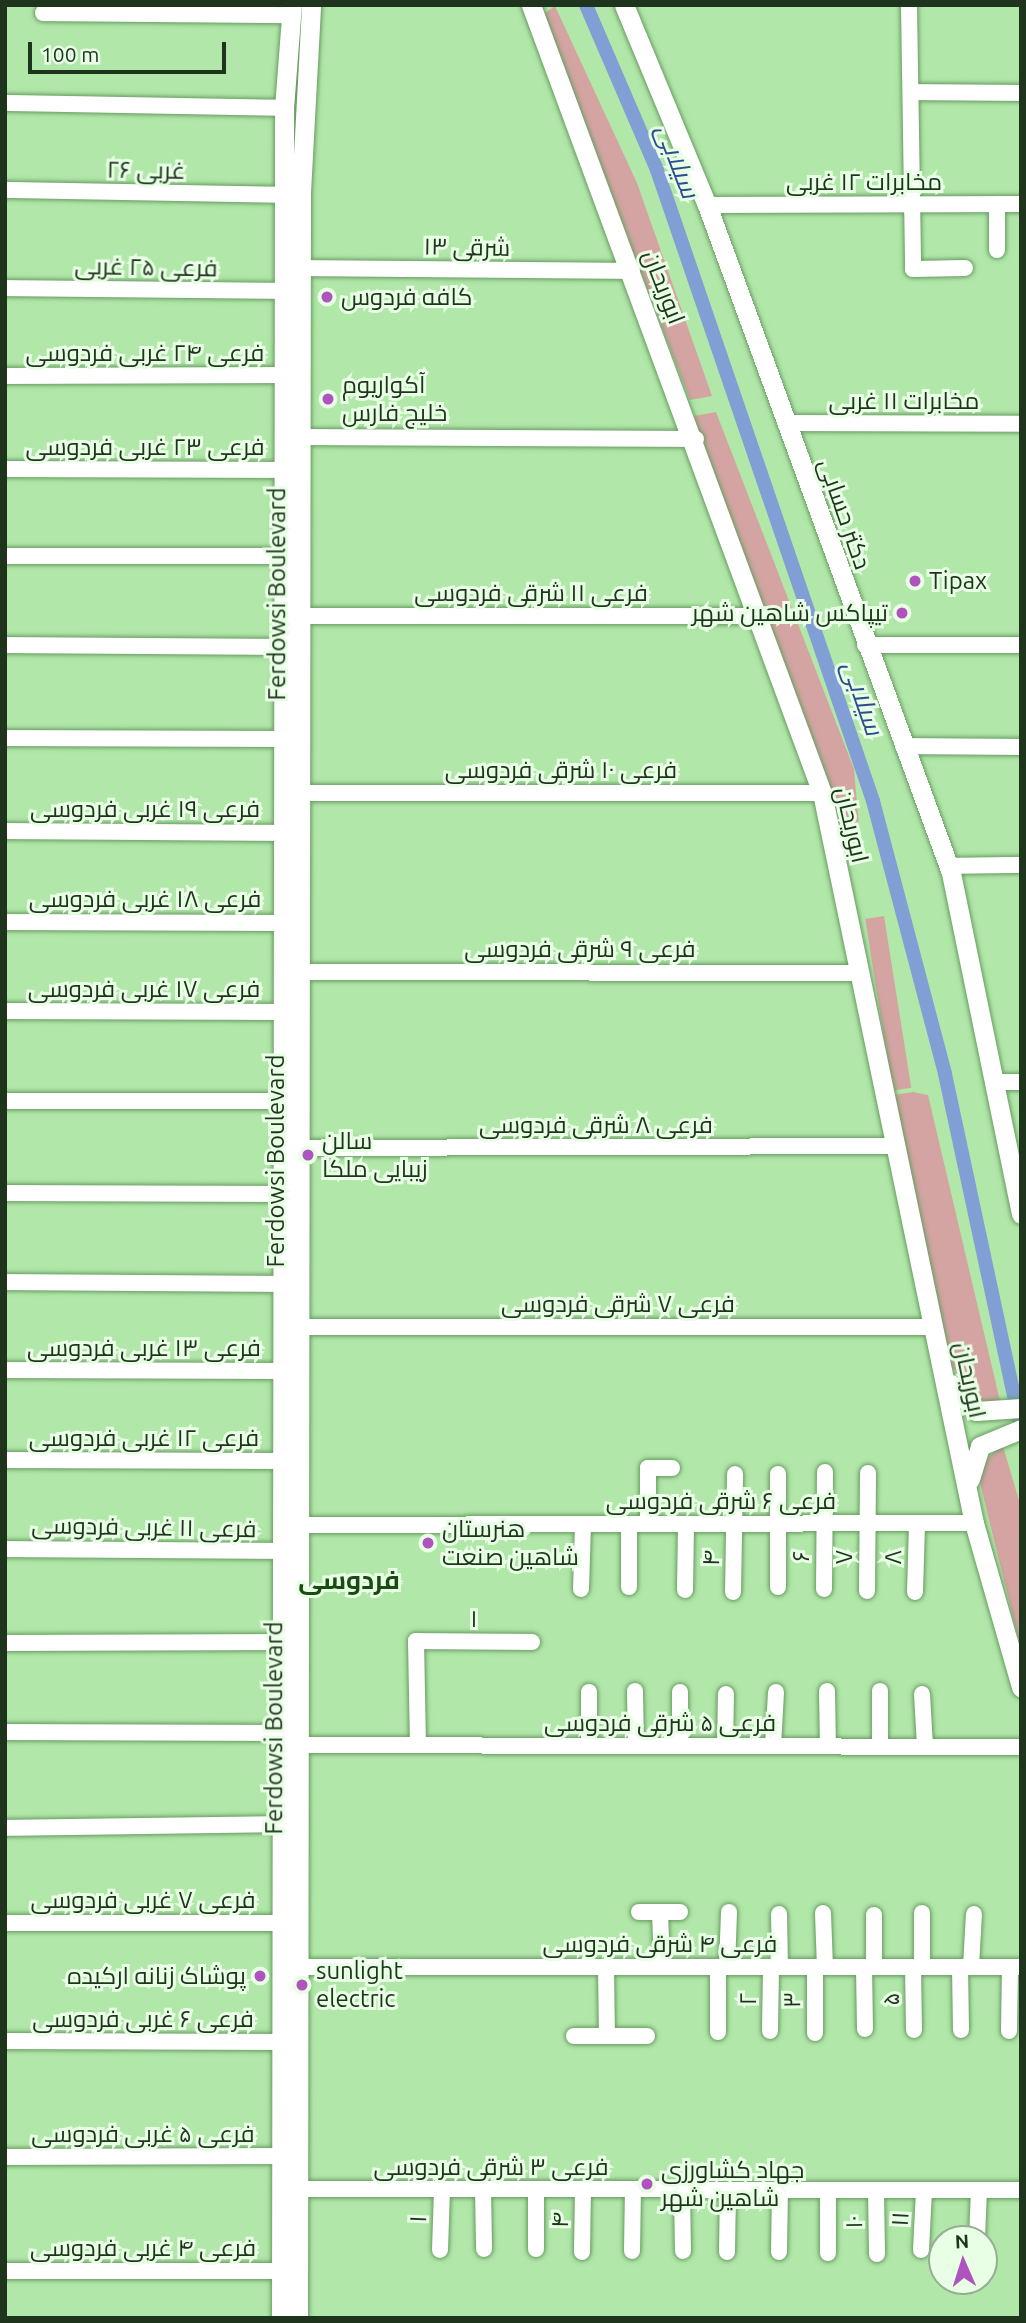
<!DOCTYPE html>
<html>
<head>
<meta charset="utf-8">
<style>
	body { margin:0 }
	#map { position:relative; width:1026px; height:2323px; overflow:hidden; background:#b1e7a9; font-family:Ubuntu,Cairo,sans-serif }
	div>[style] { position:absolute }
	.green>* { inset:0; background:#d4a4a2; transform-origin:0 0 }
	.canal>* { height:14px; margin:-7px; padding:0 7px; transform-origin:7px; border-radius:7px; background:#819fd5 }
	.roads { filter:drop-shadow(0 0 2px #689c61) drop-shadow(0 0 2px #689c61) }
	.minor>* { height:16px; margin:-8px; padding:0 8px; transform-origin:8px; border-radius:8px; background:#fff }
	.major>* { height:19px; margin:-9.5px; padding:0 9.5px; transform-origin:9.5px; border-radius:9.5px; background:#fff }
	.dots>* { width:19px; height:19px; translate:-50% -50%; box-sizing:border-box; border:4px solid #e8fee5; border-radius:50% }
	span { translate:-50% -50%; white-space:nowrap; text-align:center; line-height:1.15; -webkit-text-stroke:6px #e8fee5; paint-order:stroke }
	.street-label { font-size:24px; color:#1e341c }
	.poi-label { font-size:24px; color:#1e341c }
	.left { translate:0 -50%; text-align:left }
	.right { translate:-100% -50%; text-align:right }
	.water-label { font-size:26px; color:#2a4e90; font-style:italic }
	.neighbourhood-label { font-size:26px; color:#194b12; font-weight:700 }
	.frame { position:absolute; inset:0; border:7px solid #1e341c; pointer-events:none }
	.north { position:absolute; left:928px; top:2225px; width:70px; height:70px; box-sizing:border-box; background:#e8fee5; border:2px solid #97ad95; border-radius:50%; rotate:357deg; font-size:19px; font-weight:700; line-height:28px; text-align:center; color:#1e341c }
	.north::after { content:''; display:block; margin:auto; width:24px; height:32px; background:#af53bf; clip-path:polygon(50% 0,100% 100%,50% 72%,0 100%) }
	.scale { position:absolute; left:28px; top:42px; width:198px; height:32px; box-sizing:border-box; border:4px solid #1e341c; border-top:0; padding-left:9px; font-size:21px; line-height:24px; white-space:nowrap; color:#1e341c; -webkit-text-stroke:5px #e8fee5; paint-order:stroke }
</style>
</head>
<body>
<div id="map">
	<div class="green">
		<i style="clip-path:polygon(555px 6px,637px 183px,712px 396px,690px 400px,542px 15px)"></i>
		<i style="clip-path:polygon(716px 412px,854px 769px,862px 860px,854px 861px,694px 416px)"></i>
		<i style="left:884px;top:916px;width:174px;height:19px;rotate:81deg"></i>
		<i style="clip-path:polygon(913px 1092px,928px 1095px,1000px 1401px,991px 1405px,970px 1393px,952px 1366px,893px 1095px)"></i>
		<i style="clip-path:polygon(1002px 1443px,1021px 1507px,1021px 1649px,980px 1483px,982px 1465px)"></i>
	</div>
	<div class="canal">
		<i style="left:586px;top:5px;width:180px;rotate:66.7deg"></i>
		<i style="left:657px;top:170px;width:667px;rotate:71.1deg"></i>
		<i style="left:873px;top:801px;width:282px;rotate:75.2deg"></i>
		<i style="left:945px;top:1074px;width:363px;rotate:77.9deg"></i>
	</div>
	<div class="roads">
		<div class="minor">
			<i style="left:909px;top:5px;width:264px;rotate:89.1deg"></i>
			<i style="left:913px;top:269px;width:52px;rotate:-1.1deg"></i>
			<i style="left:43px;top:13px;width:247px;rotate:0.5deg"></i>
			<i style="left:911px;top:92px;width:110px;rotate:0.5deg"></i>
			<i style="left:5px;top:103px;width:279px;rotate:1deg"></i>
			<i style="left:5px;top:190px;width:280px;rotate:1deg"></i>
			<i style="left:997px;top:204px;width:46px;rotate:90deg"></i>
			<i style="left:707px;top:205px;width:314px;rotate:-0.2deg"></i>
			<i style="left:302px;top:268px;width:330px;rotate:0.5deg"></i>
			<i style="left:5px;top:288px;width:280px;rotate:0.6deg"></i>
			<i style="left:5px;top:376px;width:280px;rotate:-0.2deg"></i>
			<i style="left:788px;top:423px;width:233px;rotate:0.2deg"></i>
			<i style="left:302px;top:437px;width:394px;rotate:0.3deg"></i>
			<i style="left:5px;top:469px;width:280px;rotate:0.2deg"></i>
			<i style="left:5px;top:556px;width:279px"></i>
			<i style="left:302px;top:616px;width:458px"></i>
			<i style="left:5px;top:645px;width:279px;rotate:0.4deg"></i>
			<i style="left:865px;top:645px;width:156px"></i>
			<i style="left:5px;top:738px;width:279px;rotate:0.2deg"></i>
			<i style="left:903px;top:746px;width:118px;rotate:0.5deg"></i>
			<i style="left:301px;top:793px;width:521px"></i>
			<i style="left:5px;top:831px;width:279px;rotate:0.4deg"></i>
			<i style="left:948px;top:866px;width:73px;rotate:-0.8deg"></i>
			<i style="left:5px;top:922px;width:279px;rotate:0.2deg"></i>
			<i style="left:301px;top:972px;width:557px;rotate:0.1deg"></i>
			<i style="left:5px;top:1011px;width:278px;rotate:0.2deg"></i>
			<i style="left:993px;top:1082px;width:28px"></i>
			<i style="left:5px;top:1101px;width:278px"></i>
			<i style="left:299px;top:1148px;width:595px;rotate:-0.19deg"></i>
			<i style="left:5px;top:1193px;width:278px;rotate:0.2deg"></i>
			<i style="left:5px;top:1282px;width:278px;rotate:0.4deg"></i>
			<i style="left:301px;top:1327px;width:633px"></i>
			<i style="left:5px;top:1370px;width:277px;rotate:0.2deg"></i>
			<i style="left:5px;top:1460px;width:277px;rotate:0.2deg"></i>
			<i style="left:648px;top:1524px;width:56px;rotate:-90deg"></i>
			<i style="left:648px;top:1468px;width:24px"></i>
			<i style="left:300px;top:1525px;width:674px;rotate:-0.17deg"></i>
			<i style="left:629px;top:1525px;width:62px;rotate:90deg"></i>
			<i style="left:5px;top:1549px;width:277px;rotate:0.4deg"></i>
			<i style="left:778px;top:1587px;width:113px;rotate:-90deg"></i>
			<i style="left:581px;top:1589px;width:64px;rotate:-88.2deg"></i>
			<i style="left:824px;top:1589px;width:117px;rotate:-89.5deg"></i>
			<i style="left:685px;top:1590px;width:66px;rotate:-89.1deg"></i>
			<i style="left:867px;top:1591px;width:118px;rotate:-89.5deg"></i>
			<i style="left:733px;top:1592px;width:118px;rotate:-89deg"></i>
			<i style="left:915px;top:1592px;width:68px;rotate:-88.3deg"></i>
			<i style="left:5px;top:1643px;width:277px;rotate:-0.2deg"></i>
			<i style="left:635px;top:1691px;width:55px;rotate:89deg"></i>
			<i style="left:827px;top:1691px;width:55px;rotate:89deg"></i>
			<i style="left:880px;top:1691px;width:55px;rotate:90deg"></i>
			<i style="left:922px;top:1694px;width:52px;rotate:86.7deg"></i>
			<i style="left:5px;top:1732px;width:276px;rotate:0.2deg"></i>
			<i style="left:299px;top:1745px;width:722px;rotate:0.16deg"></i>
			<i style="left:418px;top:1745px;width:104px;rotate:-91.1deg"></i>
			<i style="left:416px;top:1641px;width:116px;rotate:0.5deg"></i>
			<i style="left:589px;top:1745px;width:53px;rotate:-90deg"></i>
			<i style="left:680px;top:1746px;width:54px;rotate:-90deg"></i>
			<i style="left:725px;top:1746px;width:52px;rotate:-88.9deg"></i>
			<i style="left:773px;top:1746px;width:54px;rotate:-86.8deg"></i>
			<i style="left:5px;top:1828px;width:276px;rotate:-0.8deg"></i>
			<i style="left:639px;top:1912px;width:41px"></i>
			<i style="left:660px;top:1912px;width:55px;rotate:87.9deg"></i>
			<i style="left:823px;top:1913px;width:54px;rotate:87.9deg"></i>
			<i style="left:779px;top:1914px;width:53px;rotate:88.9deg"></i>
			<i style="left:5px;top:1923px;width:276px"></i>
			<i style="left:298px;top:1967px;width:723px"></i>
			<i style="left:606px;top:1967px;width:69px;rotate:89.2deg"></i>
			<i style="left:727px;top:1967px;width:55px;rotate:-87.9deg"></i>
			<i style="left:815px;top:1967px;width:66px;rotate:90deg"></i>
			<i style="left:864px;top:1967px;width:62px;rotate:89.1deg"></i>
			<i style="left:874px;top:1967px;width:52px;rotate:-90deg"></i>
			<i style="left:913px;top:1967px;width:63px;rotate:89.1deg"></i>
			<i style="left:922px;top:1967px;width:54px;rotate:-90deg"></i>
			<i style="left:960px;top:1967px;width:63px;rotate:89.1deg"></i>
			<i style="left:971px;top:1967px;width:53px;rotate:-86.8deg"></i>
			<i style="left:770px;top:2031px;width:64px;rotate:-89.1deg"></i>
			<i style="left:1009px;top:2031px;width:64px;rotate:-89.1deg"></i>
			<i style="left:718px;top:2032px;width:65px;rotate:-90deg"></i>
			<i style="left:574px;top:2036px;width:73px"></i>
			<i style="left:5px;top:2041px;width:276px;rotate:0.2deg"></i>
			<i style="left:5px;top:2157px;width:275px;rotate:-0.2deg"></i>
			<i style="left:297px;top:2189px;width:724px;rotate:0.08deg"></i>
			<i style="left:483px;top:2189px;width:60px;rotate:89deg"></i>
			<i style="left:682px;top:2190px;width:61px;rotate:89.1deg"></i>
			<i style="left:828px;top:2190px;width:63px;rotate:90deg"></i>
			<i style="left:876px;top:2190px;width:64px;rotate:89.1deg"></i>
			<i style="left:977px;top:2239px;width:49px;rotate:-87.7deg"></i>
			<i style="left:536px;top:2249px;width:60px;rotate:-90deg"></i>
			<i style="left:440px;top:2250px;width:60px;rotate:-88.1deg"></i>
			<i style="left:921px;top:2250px;width:60px;rotate:-87.1deg"></i>
			<i style="left:632px;top:2251px;width:61px;rotate:-89.1deg"></i>
			<i style="left:582px;top:2252px;width:62px;rotate:-89.1deg"></i>
			<i style="left:727px;top:2252px;width:62px;rotate:-89.1deg"></i>
			<i style="left:779px;top:2252px;width:62px;rotate:-89.1deg"></i>
			<i style="left:5px;top:2271px;width:275px"></i>
		</div>
		<div class="major">
			<i style="left:531px;top:5px;width:840px;rotate:69.73deg"></i>
			<i style="left:822px;top:793px;width:746px;rotate:78.24deg"></i>
			<i style="left:974px;top:1523px;width:171px;rotate:74deg"></i>
			<i style="left:624px;top:5px;width:217px;rotate:67.5deg"></i>
			<i style="left:707px;top:205px;width:711px;rotate:69.93deg"></i>
			<i style="left:951px;top:873px;width:348px;rotate:78.4deg"></i>
			<i style="left:951px;top:1384px;width:37px;rotate:47deg"></i>
			<i style="left:976px;top:1411px;width:45px;rotate:-3.8deg"></i>
			<i style="left:970px;top:1479px;width:34px;rotate:-73deg"></i>
			<i style="left:980px;top:1446px;width:44px;rotate:-22.5deg"></i>
			<i style="left:281px;top:2318px;width:2210px;rotate:-89.92deg"></i>
			<i style="left:284px;top:108px;width:103px;rotate:-85.6deg"></i>
			<i style="left:298px;top:2318px;width:2126px;rotate:-89.92deg"></i>
			<i style="left:301px;top:192px;width:187px;rotate:-86.9deg"></i>
		</div>
	</div>
	<div class="dots">
		<i style="left:327px;top:297px;background:#af53bf"></i>
		<i style="left:328px;top:399px;background:#af53bf"></i>
		<i style="left:915px;top:581px;background:#af53bf"></i>
		<i style="left:902px;top:613px;background:#af53bf"></i>
		<i style="left:308px;top:1155px;background:#af53bf"></i>
		<i style="left:428px;top:1543px;background:#af53bf"></i>
		<i style="left:260px;top:1976px;background:#af53bf"></i>
		<i style="left:302px;top:1985px;background:#af53bf"></i>
		<i style="left:647px;top:2184px;background:#af53bf"></i>
	</div>
	<div class="street-label">
		<span style="left:146px;top:170px;rotate:1deg">۲۶ غربی</span>
		<span style="left:864px;top:182px">مخابرات ۱۲ غربی</span>
		<span style="left:467px;top:247px;rotate:1deg">۱۳ شرقی</span>
		<span style="left:146px;top:267px;rotate:1deg">فرعی ۲۵ غربی</span>
		<span style="left:664px;top:287px;rotate:69deg">ابوریحان</span>
		<span style="left:145px;top:353px">فرعی ۲۴ غربی فردوسی</span>
		<span style="left:904px;top:401px">مخابرات ۱۱ غربی</span>
		<span style="left:145px;top:447px">فرعی ۲۳ غربی فردوسی</span>
		<span style="left:845px;top:514px;rotate:71deg">دکتر حسابی</span>
		<span style="left:531px;top:593px">فرعی ۱۱ شرقی فردوسی</span>
		<span style="left:277px;top:594px;rotate:-90deg">Ferdowsi Boulevard</span>
		<span style="left:561px;top:770px">فرعی ۱۰ شرقی فردوسی</span>
		<span style="left:145px;top:809px">فرعی ۱۹ غربی فردوسی</span>
		<span style="left:852px;top:825px;rotate:77deg">ابوریحان</span>
		<span style="left:145px;top:899px">فرعی ۱۸ غربی فردوسی</span>
		<span style="left:580px;top:949px">فرعی ۹ شرقی فردوسی</span>
		<span style="left:144px;top:989px">فرعی ۱۷ غربی فردوسی</span>
		<span style="left:596px;top:1125px">فرعی ۸ شرقی فردوسی</span>
		<span style="left:276px;top:1161px;rotate:-90deg">Ferdowsi Boulevard</span>
		<span style="left:618px;top:1304px">فرعی ۷ شرقی فردوسی</span>
		<span style="left:144px;top:1348px">فرعی ۱۳ غربی فردوسی</span>
		<span style="left:970px;top:1380px;rotate:78deg">ابوریحان</span>
		<span style="left:144px;top:1438px">فرعی ۱۲ غربی فردوسی</span>
		<span style="left:721px;top:1501px">فرعی ۶ شرقی فردوسی</span>
		<span style="left:144px;top:1527px;rotate:1deg">فرعی ۱۱ غربی فردوسی</span>
		<span style="left:801px;top:1556px;rotate:-90deg">۶</span>
		<span style="left:844px;top:1557px;rotate:-90deg">۷</span>
		<span style="left:893px;top:1557px;rotate:-89deg">۸</span>
		<span style="left:711px;top:1558px;rotate:-89deg">۴</span>
		<span style="left:474px;top:1619px">۱</span>
		<span style="left:660px;top:1723px">فرعی ۵ شرقی فردوسی</span>
		<span style="left:274px;top:1728px;rotate:-90deg">Ferdowsi Boulevard</span>
		<span style="left:143px;top:1900px">فرعی ۷ غربی فردوسی</span>
		<span style="left:660px;top:1944px">فرعی ۴ شرقی فردوسی</span>
		<span style="left:748px;top:1999px;rotate:-90deg">۲</span>
		<span style="left:891px;top:1999px;rotate:-91deg">۵</span>
		<span style="left:792px;top:2000px;rotate:-91deg">۳</span>
		<span style="left:143px;top:2019px">فرعی ۶ غربی فردوسی</span>
		<span style="left:143px;top:2134px">فرعی ۵ غربی فردوسی</span>
		<span style="left:491px;top:2167px">فرعی ۳ شرقی فردوسی</span>
		<span style="left:418px;top:2219px;rotate:-88deg">۱</span>
		<span style="left:900px;top:2219px;rotate:-87deg">۱۱</span>
		<span style="left:560px;top:2220px;rotate:-89deg">۴</span>
		<span style="left:854px;top:2222px;rotate:-91deg">۱۰</span>
		<span style="left:143px;top:2248px">فرعی ۴ غربی فردوسی</span>
	</div>
	<div class="poi-label">
		<span class="left" style="left:341px;top:297px">کافه فردوس</span>
		<span class="left" style="left:342px;top:399px">آکواریوم<br>خلیج فارس</span>
		<span class="left" style="left:929px;top:581px">Tipax</span>
		<span class="right" style="left:888px;top:613px">تیپاکس شاهین شهر</span>
		<span class="left" style="left:322px;top:1155px">سالن<br>زیبایی ملکا</span>
		<span class="left" style="left:442px;top:1543px">هنرستان<br>شاهین صنعت</span>
		<span class="left" style="left:316px;top:1985px">sunlight<br>electric</span>
		<span class="right" style="left:246px;top:1976px">پوشاک زنانه ارکیده</span>
		<span class="left" style="left:661px;top:2184px">جهاد کشاورزی<br>شاهین شهر</span>
	</div>
	<div class="water-label">
		<span style="left:678px;top:161px;rotate:69deg">سیلابی</span>
		<span style="left:863px;top:698px;rotate:71deg">سیلابی</span>
	</div>
	<div class="neighbourhood-label">
		<span style="left:349px;top:1580px">فردوسی</span>
	</div>
	<div class="frame"></div>
	<div class="north">N</div>
	<div class="scale">100 m</div>
</div>
</body>
</html>
